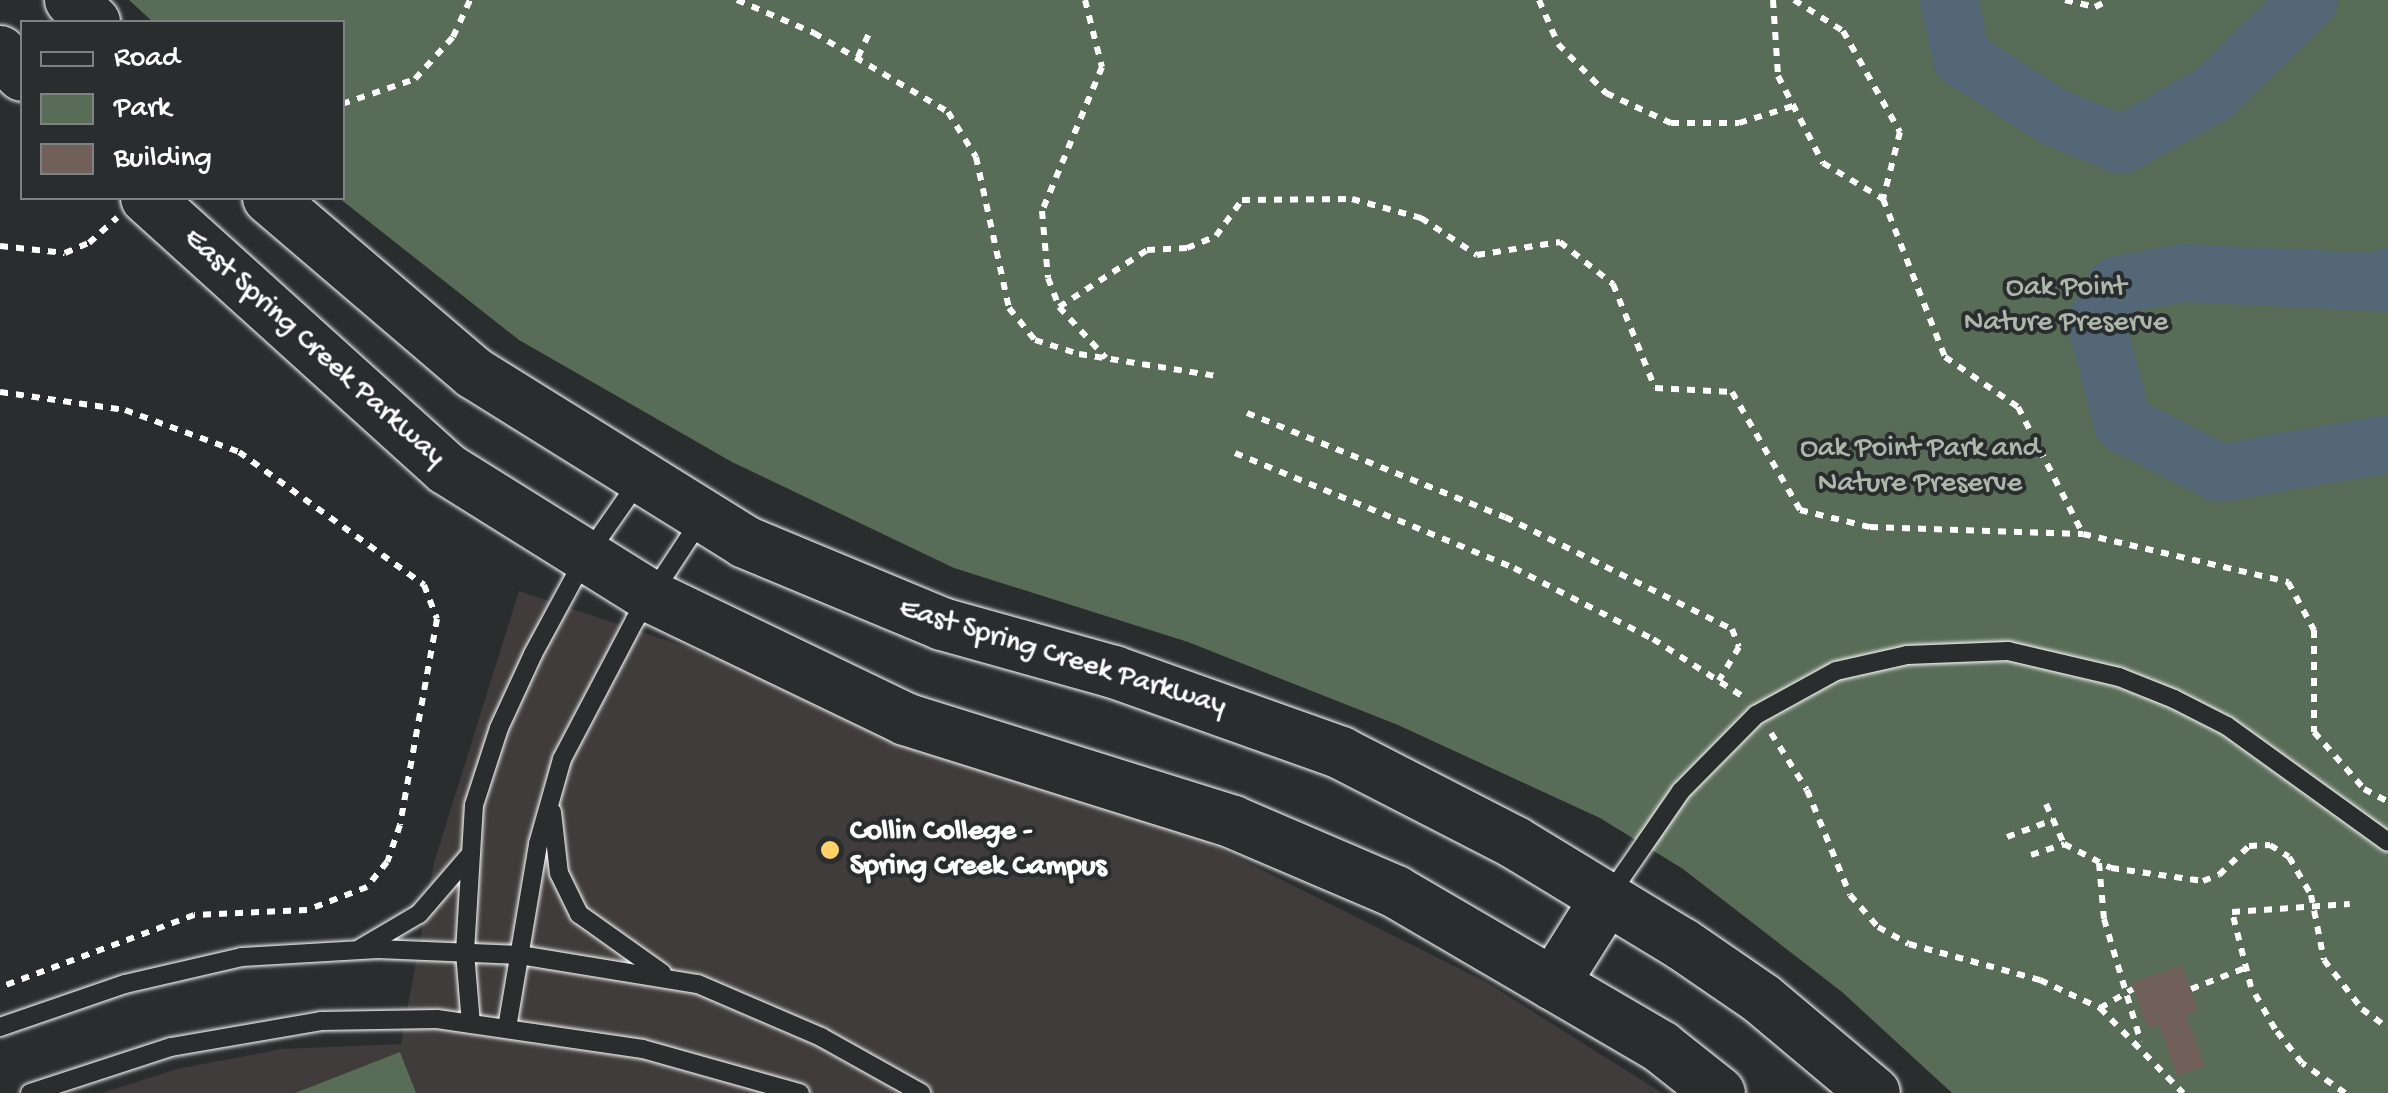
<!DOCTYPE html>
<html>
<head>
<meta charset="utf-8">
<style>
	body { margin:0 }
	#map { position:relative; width:2388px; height:1093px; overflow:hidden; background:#2a2d2e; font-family:"Gochi Hand",sans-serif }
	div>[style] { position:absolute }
	.built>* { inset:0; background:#3f3c3b }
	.green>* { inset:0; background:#596c57 }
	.river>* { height:58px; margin:-29px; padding:0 29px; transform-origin:29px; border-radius:29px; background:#536776 }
	.building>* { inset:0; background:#715f5a }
	.path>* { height:6px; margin-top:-3px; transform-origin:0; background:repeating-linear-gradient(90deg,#fff 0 8px,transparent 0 16px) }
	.roads { filter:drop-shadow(0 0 2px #fff) drop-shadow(0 0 2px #fff) }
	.service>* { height:18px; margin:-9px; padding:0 9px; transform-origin:9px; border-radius:9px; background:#2a2d2e }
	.secondary>* { height:52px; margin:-26px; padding:0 26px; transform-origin:26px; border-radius:26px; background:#2a2d2e }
	.dots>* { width:28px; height:28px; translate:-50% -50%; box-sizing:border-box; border:5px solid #2a2d2e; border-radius:50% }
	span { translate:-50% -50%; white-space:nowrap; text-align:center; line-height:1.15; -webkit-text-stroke:8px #2a2d2e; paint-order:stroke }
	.park-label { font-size:30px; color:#acb6ab }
	.street-label { font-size:30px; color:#fff }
	.poi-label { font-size:30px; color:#fff; font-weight:700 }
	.left { translate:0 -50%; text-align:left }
	.legend { position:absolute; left:20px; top:20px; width:325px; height:180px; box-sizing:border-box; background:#2a2d2e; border:2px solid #7f8182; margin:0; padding:12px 18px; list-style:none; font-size:30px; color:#fff }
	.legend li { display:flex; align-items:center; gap:20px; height:50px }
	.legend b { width:50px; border:2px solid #7f8182 }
</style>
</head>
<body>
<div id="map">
	<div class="built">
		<i style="clip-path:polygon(519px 591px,686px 647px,1196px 837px,1486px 982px,1662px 1093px,102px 1093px,177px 1069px,282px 1049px,401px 1044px,434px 863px)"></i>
	</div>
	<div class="green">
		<i style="clip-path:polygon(129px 0,2388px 0,2388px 1093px,1952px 1093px,1842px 992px,1683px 869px,1600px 818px,1398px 725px,1188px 642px,954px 568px,732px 462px,519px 340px,339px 198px,342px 22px,153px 22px)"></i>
		<i style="clip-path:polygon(400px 1052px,416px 1093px,295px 1093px)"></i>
	</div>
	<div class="river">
		<i style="left:1949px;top:0;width:59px;rotate:77.4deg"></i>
		<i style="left:1962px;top:58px;width:109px;rotate:32.7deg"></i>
		<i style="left:2054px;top:117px;width:74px;rotate:22.4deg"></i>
		<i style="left:2122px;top:145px;width:106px;rotate:-29.5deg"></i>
		<i style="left:2214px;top:93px;width:133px;rotate:-44.4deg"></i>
		<i style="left:2388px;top:277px;width:8px;rotate:140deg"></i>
		<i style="left:2382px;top:282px;width:200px;rotate:-177.4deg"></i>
		<i style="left:2182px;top:273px;width:66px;rotate:169.5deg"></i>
		<i style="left:2117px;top:285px;width:42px;rotate:120.3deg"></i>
		<i style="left:2096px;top:321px;width:106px;rotate:75.3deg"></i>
		<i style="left:2123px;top:424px;width:109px;rotate:26.8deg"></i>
		<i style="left:2220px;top:473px;width:170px;rotate:-9.8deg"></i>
	</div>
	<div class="building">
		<i style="clip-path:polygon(2182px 965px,2198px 1010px,2186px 1015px,2205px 1066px,2177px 1076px,2159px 1025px,2148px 1029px,2131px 983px)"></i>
	</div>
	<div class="path">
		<i style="left:737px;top:0;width:84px;rotate:23.2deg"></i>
		<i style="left:814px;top:33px;width:156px;rotate:30.5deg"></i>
		<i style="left:948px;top:112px;width:53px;rotate:58.1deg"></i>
		<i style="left:976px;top:157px;width:155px;rotate:77.7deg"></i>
		<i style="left:1009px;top:308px;width:41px;rotate:50.9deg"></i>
		<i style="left:1035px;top:340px;width:46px;rotate:17.7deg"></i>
		<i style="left:1079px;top:354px;width:140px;rotate:9.1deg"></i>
		<i style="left:1085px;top:0;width:69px;rotate:75.8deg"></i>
		<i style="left:1102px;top:67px;width:156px;rotate:112.6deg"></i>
		<i style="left:1042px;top:211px;width:67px;rotate:84.9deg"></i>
		<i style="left:1048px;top:278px;width:31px;rotate:69deg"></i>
		<i style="left:1059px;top:307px;width:105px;rotate:-32.9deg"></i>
		<i style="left:1147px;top:250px;width:40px;rotate:-2.9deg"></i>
		<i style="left:1187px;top:248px;width:31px;rotate:-22deg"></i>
		<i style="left:1216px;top:236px;width:44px;rotate:-54.2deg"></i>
		<i style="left:1242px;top:200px;width:110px;rotate:-0.5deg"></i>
		<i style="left:1352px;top:199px;width:72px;rotate:15.4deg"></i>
		<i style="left:1421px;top:218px;width:67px;rotate:33.5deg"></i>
		<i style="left:1477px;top:255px;width:84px;rotate:-8.9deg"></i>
		<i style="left:1560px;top:242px;width:68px;rotate:38.4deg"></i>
		<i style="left:1613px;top:284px;width:112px;rotate:68deg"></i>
		<i style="left:1655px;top:388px;width:77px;rotate:3deg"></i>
		<i style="left:1732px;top:392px;width:136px;rotate:60deg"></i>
		<i style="left:1800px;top:510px;width:72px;rotate:13.7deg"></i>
		<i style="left:1870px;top:527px;width:213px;rotate:1.9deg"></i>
		<i style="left:1539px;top:0;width:48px;rotate:66.6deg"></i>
		<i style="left:1558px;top:44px;width:69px;rotate:45.6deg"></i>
		<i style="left:1606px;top:93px;width:72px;rotate:24.8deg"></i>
		<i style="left:1671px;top:123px;width:68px"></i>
		<i style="left:1739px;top:123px;width:57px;rotate:-17.5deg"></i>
		<i style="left:1773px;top:0;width:76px;rotate:86.2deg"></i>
		<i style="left:1778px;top:76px;width:98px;rotate:62.7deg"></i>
		<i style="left:1823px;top:163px;width:70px;rotate:31deg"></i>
		<i style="left:1794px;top:0;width:58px;rotate:32.3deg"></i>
		<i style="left:1843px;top:31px;width:116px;rotate:60.6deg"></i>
		<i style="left:1900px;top:132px;width:69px;rotate:104.2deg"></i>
		<i style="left:1883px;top:199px;width:170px;rotate:68.6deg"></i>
		<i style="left:1945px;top:357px;width:88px;rotate:34.4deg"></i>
		<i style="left:2018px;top:407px;width:143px;rotate:62.9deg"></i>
		<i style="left:2083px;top:534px;width:211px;rotate:13.2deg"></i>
		<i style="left:2288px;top:582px;width:55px;rotate:61.6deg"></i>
		<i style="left:2314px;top:630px;width:102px;rotate:90deg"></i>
		<i style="left:2314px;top:732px;width:76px;rotate:48.7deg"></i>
		<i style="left:2364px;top:789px;width:27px;rotate:28deg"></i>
		<i style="left:2065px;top:0;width:31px;rotate:13deg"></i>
		<i style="left:2095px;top:7px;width:16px;rotate:-27deg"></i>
		<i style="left:858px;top:57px;width:26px;rotate:-65deg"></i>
		<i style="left:342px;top:104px;width:77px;rotate:-18.9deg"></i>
		<i style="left:415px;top:79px;width:57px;rotate:-47.9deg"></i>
		<i style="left:453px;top:37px;width:41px;rotate:-65.3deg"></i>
		<i style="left:0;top:246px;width:65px;rotate:6.1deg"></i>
		<i style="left:65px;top:253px;width:26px;rotate:-23deg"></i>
		<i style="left:89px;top:243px;width:38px;rotate:-42deg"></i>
		<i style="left:1059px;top:307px;width:69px;rotate:47.3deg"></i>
		<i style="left:0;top:392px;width:126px;rotate:8.2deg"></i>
		<i style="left:125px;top:410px;width:121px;rotate:20.2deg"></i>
		<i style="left:239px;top:452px;width:228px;rotate:35.7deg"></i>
		<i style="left:424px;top:585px;width:36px;rotate:69deg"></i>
		<i style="left:437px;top:619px;width:209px;rotate:100.2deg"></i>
		<i style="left:400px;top:825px;width:39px;rotate:109deg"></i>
		<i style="left:387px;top:862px;width:32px;rotate:129deg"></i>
		<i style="left:367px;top:887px;width:64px;rotate:159deg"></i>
		<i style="left:307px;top:910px;width:113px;rotate:177.5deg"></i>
		<i style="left:194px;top:915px;width:207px;rotate:159.6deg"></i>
		<i style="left:1247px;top:413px;width:278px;rotate:22deg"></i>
		<i style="left:1505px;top:517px;width:253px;rotate:26.3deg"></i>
		<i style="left:1732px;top:629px;width:19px;rotate:69deg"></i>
		<i style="left:1739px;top:647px;width:39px;rotate:121deg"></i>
		<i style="left:1235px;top:453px;width:302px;rotate:22.4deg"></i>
		<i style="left:1514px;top:568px;width:156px;rotate:27.1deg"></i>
		<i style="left:1653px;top:639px;width:106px;rotate:32.6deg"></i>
		<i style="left:1771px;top:733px;width:67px;rotate:57.7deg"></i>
		<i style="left:1807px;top:790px;width:113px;rotate:67.7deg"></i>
		<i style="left:1850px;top:895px;width:43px;rotate:48.8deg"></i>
		<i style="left:1878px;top:927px;width:35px;rotate:29deg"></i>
		<i style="left:1909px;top:944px;width:136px;rotate:15.4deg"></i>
		<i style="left:2040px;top:980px;width:66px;rotate:25deg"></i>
		<i style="left:2100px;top:1008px;width:119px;rotate:45.7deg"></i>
		<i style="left:2046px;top:804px;width:44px;rotate:65.8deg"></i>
		<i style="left:2064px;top:844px;width:53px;rotate:27.1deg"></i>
		<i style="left:2111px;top:868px;width:93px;rotate:8deg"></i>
		<i style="left:2203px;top:881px;width:17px;rotate:-21deg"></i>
		<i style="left:2219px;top:875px;width:42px;rotate:-44deg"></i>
		<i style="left:2249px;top:846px;width:21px;rotate:-3deg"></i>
		<i style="left:2270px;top:845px;width:22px;rotate:32deg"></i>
		<i style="left:2289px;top:857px;width:44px;rotate:59.9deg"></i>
		<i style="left:2311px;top:895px;width:66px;rotate:78.7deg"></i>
		<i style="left:2324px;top:960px;width:62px;rotate:52.2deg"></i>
		<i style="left:2362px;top:1009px;width:32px;rotate:36deg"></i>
		<i style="left:2007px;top:837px;width:49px;rotate:-20.3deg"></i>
		<i style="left:2031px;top:855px;width:35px;rotate:-18deg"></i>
		<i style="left:2099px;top:863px;width:56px;rotate:84.9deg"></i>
		<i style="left:2104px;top:919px;width:128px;rotate:73.3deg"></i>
		<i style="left:2191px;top:989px;width:58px;rotate:-21.3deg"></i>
		<i style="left:2100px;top:1008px;width:38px;rotate:-30deg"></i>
		<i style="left:2345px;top:1093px;width:52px;rotate:-145.1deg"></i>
		<i style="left:2302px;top:1063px;width:43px;rotate:-128.5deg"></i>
		<i style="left:2275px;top:1029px;width:48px;rotate:-119.7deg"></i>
		<i style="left:2251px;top:987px;width:77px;rotate:-104.2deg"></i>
		<i style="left:2232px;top:912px;width:118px;rotate:-3.9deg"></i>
	</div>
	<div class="roads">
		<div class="service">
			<i style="left:552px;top:812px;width:61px;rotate:83.5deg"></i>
			<i style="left:559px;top:873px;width:46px;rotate:64deg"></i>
			<i style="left:579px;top:914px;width:102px;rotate:35.4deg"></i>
			<i style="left:1610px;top:894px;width:125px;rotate:-55.4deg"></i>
			<i style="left:1681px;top:791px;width:107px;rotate:-45.4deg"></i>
			<i style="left:1756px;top:715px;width:91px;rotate:-28.8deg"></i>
			<i style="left:1836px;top:671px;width:73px;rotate:-12.7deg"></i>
			<i style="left:1907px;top:655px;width:101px;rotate:-2.3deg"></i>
			<i style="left:2008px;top:651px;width:114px;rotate:13.2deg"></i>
			<i style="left:2119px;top:677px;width:59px;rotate:21.8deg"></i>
			<i style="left:2174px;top:699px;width:59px;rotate:27deg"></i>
			<i style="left:2227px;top:726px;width:198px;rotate:35.8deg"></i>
			<i style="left:361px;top:948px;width:67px;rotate:-30.4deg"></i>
			<i style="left:419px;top:914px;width:77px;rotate:-49.2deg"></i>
			<i style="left:471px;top:1024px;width:72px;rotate:-94.8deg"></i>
			<i style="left:465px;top:952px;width:147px;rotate:-86.5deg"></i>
			<i style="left:474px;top:805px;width:81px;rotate:-72deg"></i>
			<i style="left:499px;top:728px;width:81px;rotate:-65.3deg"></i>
			<i style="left:533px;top:654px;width:109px;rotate:-61.6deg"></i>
			<i style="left:585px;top:558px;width:93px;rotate:-55.1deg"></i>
			<i style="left:0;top:1027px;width:132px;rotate:-19deg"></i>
			<i style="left:125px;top:984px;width:120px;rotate:-13deg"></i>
			<i style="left:242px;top:957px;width:136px;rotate:-3.4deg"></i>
			<i style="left:378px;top:949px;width:142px;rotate:2.4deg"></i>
			<i style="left:520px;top:955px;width:180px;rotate:9.3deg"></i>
			<i style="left:698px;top:984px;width:134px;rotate:23.3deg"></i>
			<i style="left:821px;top:1037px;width:115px;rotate:29.2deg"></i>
			<i style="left:507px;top:1028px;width:187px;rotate:-80.4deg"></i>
			<i style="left:538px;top:844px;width:88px;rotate:-74.2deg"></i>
			<i style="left:562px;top:759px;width:157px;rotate:-62.3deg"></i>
			<i style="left:635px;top:620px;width:122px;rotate:-56.7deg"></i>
			<i style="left:30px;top:1093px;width:148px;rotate:-18.1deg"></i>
			<i style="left:171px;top:1047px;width:152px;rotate:-9.8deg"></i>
			<i style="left:321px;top:1021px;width:116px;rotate:-1deg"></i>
			<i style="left:437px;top:1019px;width:208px;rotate:8.3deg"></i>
			<i style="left:643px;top:1049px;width:163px;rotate:15.7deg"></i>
		</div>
		<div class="secondary">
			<i style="left:71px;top:0;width:32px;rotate:44deg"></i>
			<i style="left:0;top:52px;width:32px;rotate:46deg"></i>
			<i style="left:147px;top:198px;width:404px;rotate:42.1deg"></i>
			<i style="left:447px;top:469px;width:242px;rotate:32deg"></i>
			<i style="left:652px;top:597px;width:281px;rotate:25.7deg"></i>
			<i style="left:905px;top:719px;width:344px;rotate:17.4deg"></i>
			<i style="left:1233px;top:822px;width:177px;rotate:23.2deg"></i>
			<i style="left:1396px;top:892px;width:307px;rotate:30.3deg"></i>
			<i style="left:1661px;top:1047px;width:74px;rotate:38.4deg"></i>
			<i style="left:269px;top:198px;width:270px;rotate:40.5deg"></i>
			<i style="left:474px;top:373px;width:319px;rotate:31.9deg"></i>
			<i style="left:745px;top:542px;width:213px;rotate:22.6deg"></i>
			<i style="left:942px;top:624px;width:179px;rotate:15.6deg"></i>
			<i style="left:1114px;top:672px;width:241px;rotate:19.6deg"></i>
			<i style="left:1341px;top:753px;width:195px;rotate:27.2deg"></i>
			<i style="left:1514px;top:842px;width:197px;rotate:31.3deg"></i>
			<i style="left:1682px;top:944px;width:97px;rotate:34.5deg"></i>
			<i style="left:1762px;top:999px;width:146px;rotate:40deg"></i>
			<i style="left:1553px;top:984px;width:102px;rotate:-57.9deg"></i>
		</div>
	</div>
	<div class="dots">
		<i style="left:830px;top:850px;background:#ffd166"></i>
	</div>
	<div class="park-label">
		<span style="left:2066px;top:306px">Oak Point<br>Nature Preserve</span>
		<span style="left:1920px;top:467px">Oak Point Park and<br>Nature Preserve</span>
	</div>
	<div class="street-label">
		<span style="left:313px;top:349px;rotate:42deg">East Spring Creek Parkway</span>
		<span style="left:1062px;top:659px;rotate:17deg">East Spring Creek Parkway</span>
	</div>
	<div class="poi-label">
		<span class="left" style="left:850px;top:850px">Collin College -<br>Spring Creek Campus</span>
	</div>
	<ul class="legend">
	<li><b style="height:12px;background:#2a2d2e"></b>Road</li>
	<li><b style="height:28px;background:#596c57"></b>Park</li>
	<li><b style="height:28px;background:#715f5a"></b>Building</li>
	</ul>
</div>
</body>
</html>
